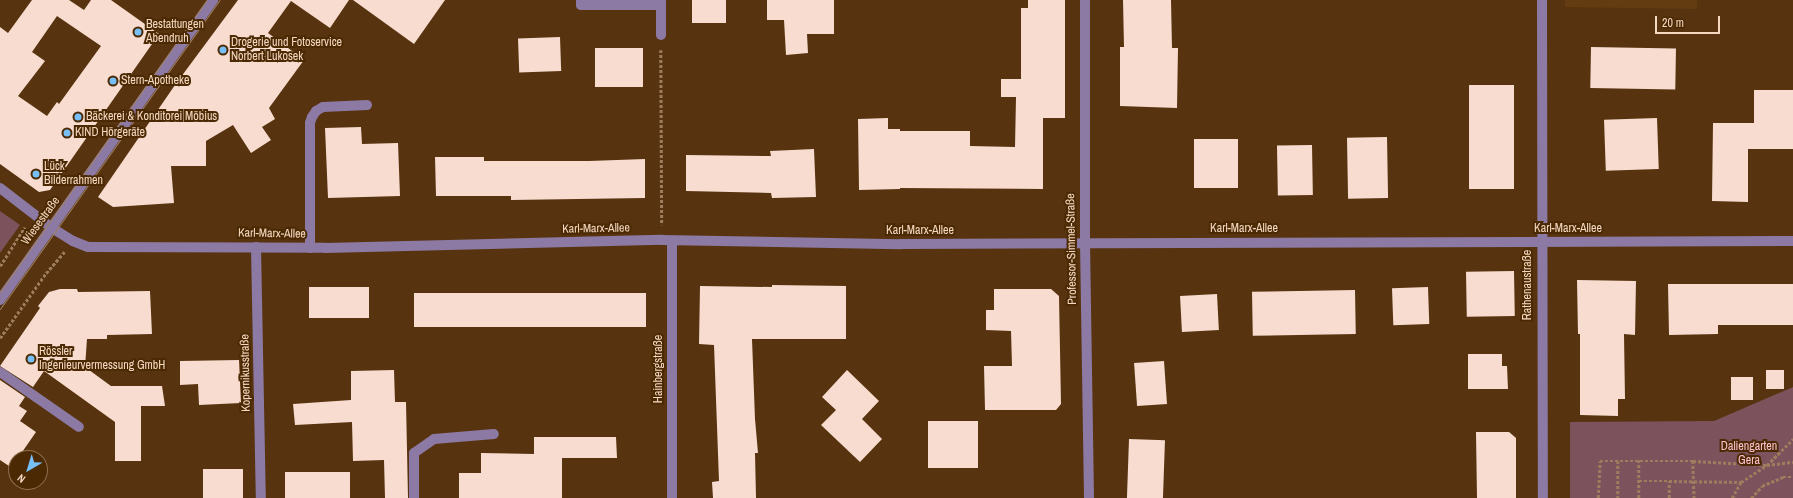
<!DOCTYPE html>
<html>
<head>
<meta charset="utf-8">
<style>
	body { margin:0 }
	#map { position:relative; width:1793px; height:498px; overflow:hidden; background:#57340f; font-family:"Archivo Narrow",sans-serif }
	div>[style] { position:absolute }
	.built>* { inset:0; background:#643c12 }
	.green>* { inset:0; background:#7c525c }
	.building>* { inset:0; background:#f8dcd0; transform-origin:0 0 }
	.path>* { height:2.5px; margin-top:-1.25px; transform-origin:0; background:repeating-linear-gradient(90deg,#9d7d5e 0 3px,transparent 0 5px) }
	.minor>* { height:10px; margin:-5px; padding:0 5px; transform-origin:5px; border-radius:5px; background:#8c7aa5 }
	.tram>* { height:1px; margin:-0.5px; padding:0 0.5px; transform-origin:0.5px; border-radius:0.5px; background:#a08062 }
	.dots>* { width:11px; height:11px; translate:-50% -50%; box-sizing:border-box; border:2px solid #4b2903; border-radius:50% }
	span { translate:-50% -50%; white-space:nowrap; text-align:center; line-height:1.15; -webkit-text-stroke:4px #4b2903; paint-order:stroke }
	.poi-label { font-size:12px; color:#f4d8c1 }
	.left { translate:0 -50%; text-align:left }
	.street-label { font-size:12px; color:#f4d8c1 }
	.park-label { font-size:12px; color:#ffc2d0 }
	.north { position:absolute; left:8px; top:450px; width:40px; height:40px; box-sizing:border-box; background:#4b2903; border:1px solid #8f6f4f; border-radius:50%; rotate:218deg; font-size:11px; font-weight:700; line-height:16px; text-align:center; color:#f4d8c1 }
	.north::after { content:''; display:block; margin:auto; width:14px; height:18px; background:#77bff7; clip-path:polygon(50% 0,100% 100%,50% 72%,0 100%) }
	.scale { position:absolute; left:1655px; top:16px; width:65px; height:18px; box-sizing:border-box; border:2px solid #f4d8c1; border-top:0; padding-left:5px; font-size:12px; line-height:14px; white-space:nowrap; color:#f4d8c1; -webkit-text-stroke:3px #4b2903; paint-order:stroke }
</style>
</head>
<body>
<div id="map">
	<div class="built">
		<i style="clip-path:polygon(1565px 0,1697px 0,1697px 9px,1565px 7px)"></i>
	</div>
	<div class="green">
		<i style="clip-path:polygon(0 211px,20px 225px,0 253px)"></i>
		<i style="clip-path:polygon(1793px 387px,1793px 498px,1570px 498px,1570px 422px,1714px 421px)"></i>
	</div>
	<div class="building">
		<i style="clip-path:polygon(evenodd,32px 0,69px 0,84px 10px,91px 0,111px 0,159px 34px,50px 190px,39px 192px,0 164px,0 27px,8px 33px,32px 0,57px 16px,101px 46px,59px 104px,57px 102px,47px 116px,18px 96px,45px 61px,32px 52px,57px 16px)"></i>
		<i style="clip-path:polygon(238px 0,349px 0,330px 28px,291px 1px,268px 33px,304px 60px,269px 108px,275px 119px,262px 127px,271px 140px,251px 153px,233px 125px,206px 141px,206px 166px,171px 166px,174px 203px,113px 207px,98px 197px,175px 85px)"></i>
		<i style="clip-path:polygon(353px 0,445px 0,414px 44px)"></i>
		<i style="left:692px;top:0;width:34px;height:23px"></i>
		<i style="clip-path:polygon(767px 0,834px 0,834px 34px,807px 34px,808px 53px,786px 55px,784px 20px,767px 20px)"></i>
		<i style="clip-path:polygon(1028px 0,1065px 0,1065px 118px,1043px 118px,1043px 189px,900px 188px,900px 189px,859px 190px,858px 119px,888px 118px,888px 129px,900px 129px,900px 131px,970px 131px,970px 146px,1015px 147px,1016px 97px,1001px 97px,1001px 79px,1021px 79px,1021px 8px,1028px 8px)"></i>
		<i style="clip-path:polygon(1123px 0,1171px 0,1172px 48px,1178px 48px,1177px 108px,1120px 106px,1120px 47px,1124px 47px)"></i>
		<i style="left:560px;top:37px;width:34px;height:42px;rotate:88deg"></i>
		<i style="left:1591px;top:47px;width:85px;height:41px;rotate:1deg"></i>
		<i style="left:595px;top:48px;width:48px;height:39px"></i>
		<i style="left:1469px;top:85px;width:45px;height:104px"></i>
		<i style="clip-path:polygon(1754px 90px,1793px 90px,1793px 149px,1748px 149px,1748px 202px,1712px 201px,1713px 123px,1754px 123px)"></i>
		<i style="left:1657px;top:118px;width:51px;height:53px;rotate:88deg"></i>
		<i style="clip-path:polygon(361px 127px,362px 144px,398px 143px,400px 196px,328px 198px,325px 128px)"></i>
		<i style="left:1387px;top:137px;width:61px;height:40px;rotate:89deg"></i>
		<i style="left:1194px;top:139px;width:44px;height:49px"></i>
		<i style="left:1312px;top:145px;width:50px;height:35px;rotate:89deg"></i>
		<i style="clip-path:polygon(814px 149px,816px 197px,772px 198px,771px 193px,686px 191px,686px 155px,771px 156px,770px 151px)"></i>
		<i style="clip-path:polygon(435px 157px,484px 157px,484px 161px,589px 161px,645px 159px,645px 198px,511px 200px,511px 196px,436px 196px)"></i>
		<i style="left:1514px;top:271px;width:45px;height:48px;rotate:89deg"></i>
		<i style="clip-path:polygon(1577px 280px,1636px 281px,1635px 335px,1624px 334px,1625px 399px,1618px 399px,1618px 416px,1580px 415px,1580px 334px,1578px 334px)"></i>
		<i style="clip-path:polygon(1668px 284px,1793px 284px,1793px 325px,1718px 325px,1718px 334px,1669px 335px)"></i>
		<i style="clip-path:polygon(772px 285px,846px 286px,846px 339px,752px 339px,755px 419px,758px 453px,755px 453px,756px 498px,713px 498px,712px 482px,719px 481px,714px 345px,699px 344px,700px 286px,772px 287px)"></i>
		<i style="left:309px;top:287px;width:60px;height:31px"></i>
		<i style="left:1428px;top:287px;width:37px;height:36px;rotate:88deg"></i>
		<i style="clip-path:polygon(60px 289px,77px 289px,78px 292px,150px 291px,152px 334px,107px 335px,107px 339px,87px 339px,85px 367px,111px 386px,162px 386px,165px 406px,141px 406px,141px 461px,115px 461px,115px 422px,44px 371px,33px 387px,0 366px,40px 308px,38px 306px,49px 292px)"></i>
		<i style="clip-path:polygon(994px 289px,1051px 289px,1059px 296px,1061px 404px,1056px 410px,985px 410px,984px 366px,1012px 366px,1011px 331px,986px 330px,986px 310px,994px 310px)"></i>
		<i style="left:1355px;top:290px;width:44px;height:103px;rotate:89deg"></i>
		<i style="left:646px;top:293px;width:34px;height:232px;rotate:90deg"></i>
		<i style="left:1217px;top:294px;width:36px;height:37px;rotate:87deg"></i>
		<i style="clip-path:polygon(1468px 354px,1502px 354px,1502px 366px,1507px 366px,1508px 389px,1468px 389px)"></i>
		<i style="clip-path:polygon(239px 360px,241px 403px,199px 405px,198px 384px,180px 385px,180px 361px)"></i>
		<i style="left:1164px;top:361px;width:43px;height:30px;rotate:86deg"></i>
		<i style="clip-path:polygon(394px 370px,395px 402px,406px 402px,408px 498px,385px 498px,384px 460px,353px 461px,352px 422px,295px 425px,293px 404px,351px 400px,351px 371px)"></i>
		<i style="clip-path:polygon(847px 370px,879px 401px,862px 419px,882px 439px,860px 462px,821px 425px,836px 410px,822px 397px)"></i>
		<i style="left:1784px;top:370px;width:19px;height:18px;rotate:90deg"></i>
		<i style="left:1731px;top:377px;width:22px;height:23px"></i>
		<i style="clip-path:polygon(0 380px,25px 397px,19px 406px,27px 411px,20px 421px,36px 432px,18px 458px,16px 458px,12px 468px,0 460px)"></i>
		<i style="left:928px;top:421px;width:50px;height:47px"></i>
		<i style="clip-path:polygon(1476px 432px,1509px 432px,1516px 438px,1516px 498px,1477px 498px)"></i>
		<i style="clip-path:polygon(534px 437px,616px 437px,617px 458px,562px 458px,562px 498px,459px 498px,459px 473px,481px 473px,481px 453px,534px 454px)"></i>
		<i style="left:1129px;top:439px;width:36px;height:59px;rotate:2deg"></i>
		<i style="left:203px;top:469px;width:40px;height:29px"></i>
		<i style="left:350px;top:472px;width:26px;height:65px;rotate:90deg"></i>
	</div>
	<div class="path">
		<i style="left:661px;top:50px;width:175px;rotate:89.7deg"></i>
		<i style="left:0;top:266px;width:46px;rotate:-57.3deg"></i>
		<i style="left:0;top:338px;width:80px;rotate:-54.7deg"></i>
		<i style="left:46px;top:273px;width:28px;rotate:-49deg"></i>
		<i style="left:1639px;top:460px;width:38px;rotate:90deg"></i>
		<i style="left:1618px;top:461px;width:37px;rotate:90deg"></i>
		<i style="left:1693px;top:461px;width:37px;rotate:88deg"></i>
		<i style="left:1639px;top:481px;width:30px"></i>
		<i style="left:1598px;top:498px;width:37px;rotate:-87deg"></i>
		<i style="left:1600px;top:461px;width:93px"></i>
		<i style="left:1693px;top:461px;width:74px;rotate:3.1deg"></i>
		<i style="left:1767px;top:465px;width:37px;rotate:-45deg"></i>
		<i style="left:1669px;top:498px;width:17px;rotate:-90deg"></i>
		<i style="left:1669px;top:481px;width:72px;rotate:0.8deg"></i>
		<i style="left:1732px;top:498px;width:18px;rotate:-61deg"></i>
		<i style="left:1741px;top:482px;width:31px;rotate:-33deg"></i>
		<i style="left:1767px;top:465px;width:26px;rotate:-7deg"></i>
		<i style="left:1751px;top:498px;width:16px;rotate:-47deg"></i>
		<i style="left:1762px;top:486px;width:23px;rotate:-23deg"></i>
		<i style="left:1783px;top:477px;width:10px"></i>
	</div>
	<div class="minor">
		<i style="left:581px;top:0;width:5px;rotate:90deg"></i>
		<i style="left:581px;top:5px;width:80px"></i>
		<i style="left:1085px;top:0;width:243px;rotate:90deg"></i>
		<i style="left:1085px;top:243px;width:255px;rotate:89.1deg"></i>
		<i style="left:1542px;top:0;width:498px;rotate:89.9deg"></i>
		<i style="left:661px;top:35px;width:35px;rotate:-90deg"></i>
		<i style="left:0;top:188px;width:66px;rotate:37.6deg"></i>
		<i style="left:52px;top:228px;width:25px;rotate:32deg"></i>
		<i style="left:73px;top:241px;width:16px;rotate:22deg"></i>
		<i style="left:88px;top:247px;width:237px;rotate:0.2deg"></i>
		<i style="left:325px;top:248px;width:337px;rotate:-1.4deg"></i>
		<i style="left:662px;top:240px;width:239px;rotate:1deg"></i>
		<i style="left:901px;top:244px;width:892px;rotate:-0.19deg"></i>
		<i style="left:672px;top:241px;width:257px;rotate:90deg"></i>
		<i style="left:256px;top:247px;width:251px;rotate:88.9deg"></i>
		<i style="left:310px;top:248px;width:125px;rotate:-90deg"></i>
		<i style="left:310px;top:123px;width:6px;rotate:-72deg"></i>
		<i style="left:312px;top:117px;width:7px;rotate:-56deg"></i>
		<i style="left:316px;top:111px;width:8px;rotate:-30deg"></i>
		<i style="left:323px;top:107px;width:44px;rotate:-2.6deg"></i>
		<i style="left:0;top:300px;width:368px;rotate:-54.6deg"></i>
		<i style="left:0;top:372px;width:96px;rotate:34.8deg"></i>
		<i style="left:414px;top:498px;width:45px;rotate:-90deg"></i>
		<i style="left:414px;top:453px;width:24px;rotate:-35deg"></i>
		<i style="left:434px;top:439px;width:60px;rotate:-4.8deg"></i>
	</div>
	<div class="tram">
		<i style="left:0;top:292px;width:358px;rotate:-54.7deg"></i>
		<i style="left:0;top:309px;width:379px;rotate:-54.6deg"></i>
	</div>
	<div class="dots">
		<i style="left:138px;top:32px;background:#77bff7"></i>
		<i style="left:223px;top:50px;background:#77bff7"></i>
		<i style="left:113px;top:81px;background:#77bff7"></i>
		<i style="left:78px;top:117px;background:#77bff7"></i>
		<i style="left:67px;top:133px;background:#77bff7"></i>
		<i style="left:36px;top:174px;background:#77bff7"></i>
		<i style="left:31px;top:359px;background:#77bff7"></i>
	</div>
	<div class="poi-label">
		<span class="left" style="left:146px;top:32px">Bestattungen<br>Abendruh</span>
		<span class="left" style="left:231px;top:50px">Drogerie und Fotoservice<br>Norbert Lukosek</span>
		<span class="left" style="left:121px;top:81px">Stern-Apotheke</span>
		<span class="left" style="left:86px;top:117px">Bäckerei &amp; Konditorei Möbius</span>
		<span class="left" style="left:75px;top:133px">KIND Hörgeräte</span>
		<span class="left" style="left:44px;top:174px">Lück<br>Bilderrahmen</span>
		<span class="left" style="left:39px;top:359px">Rössler<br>Ingenieurvermessung GmbH</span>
	</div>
	<div class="street-label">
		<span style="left:41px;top:221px;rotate:-54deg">Wiesestraße</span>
		<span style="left:596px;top:229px;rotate:-1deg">Karl-Marx-Allee</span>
		<span style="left:1244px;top:229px">Karl-Marx-Allee</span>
		<span style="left:1568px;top:229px">Karl-Marx-Allee</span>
		<span style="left:920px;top:231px">Karl-Marx-Allee</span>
		<span style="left:272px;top:234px;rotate:1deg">Karl-Marx-Allee</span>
		<span style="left:1072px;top:249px;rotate:-91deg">Professor-Simmel-Straße</span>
		<span style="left:1528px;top:285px;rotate:-90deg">Rathenaustraße</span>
		<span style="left:659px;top:369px;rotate:-90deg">Hainbergstraße</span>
		<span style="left:246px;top:373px;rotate:-91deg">Kopernikusstraße</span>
	</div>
	<div class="park-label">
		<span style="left:1749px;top:454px">Daliengarten<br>Gera</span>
	</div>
	<div class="north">N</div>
	<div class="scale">20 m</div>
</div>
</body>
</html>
